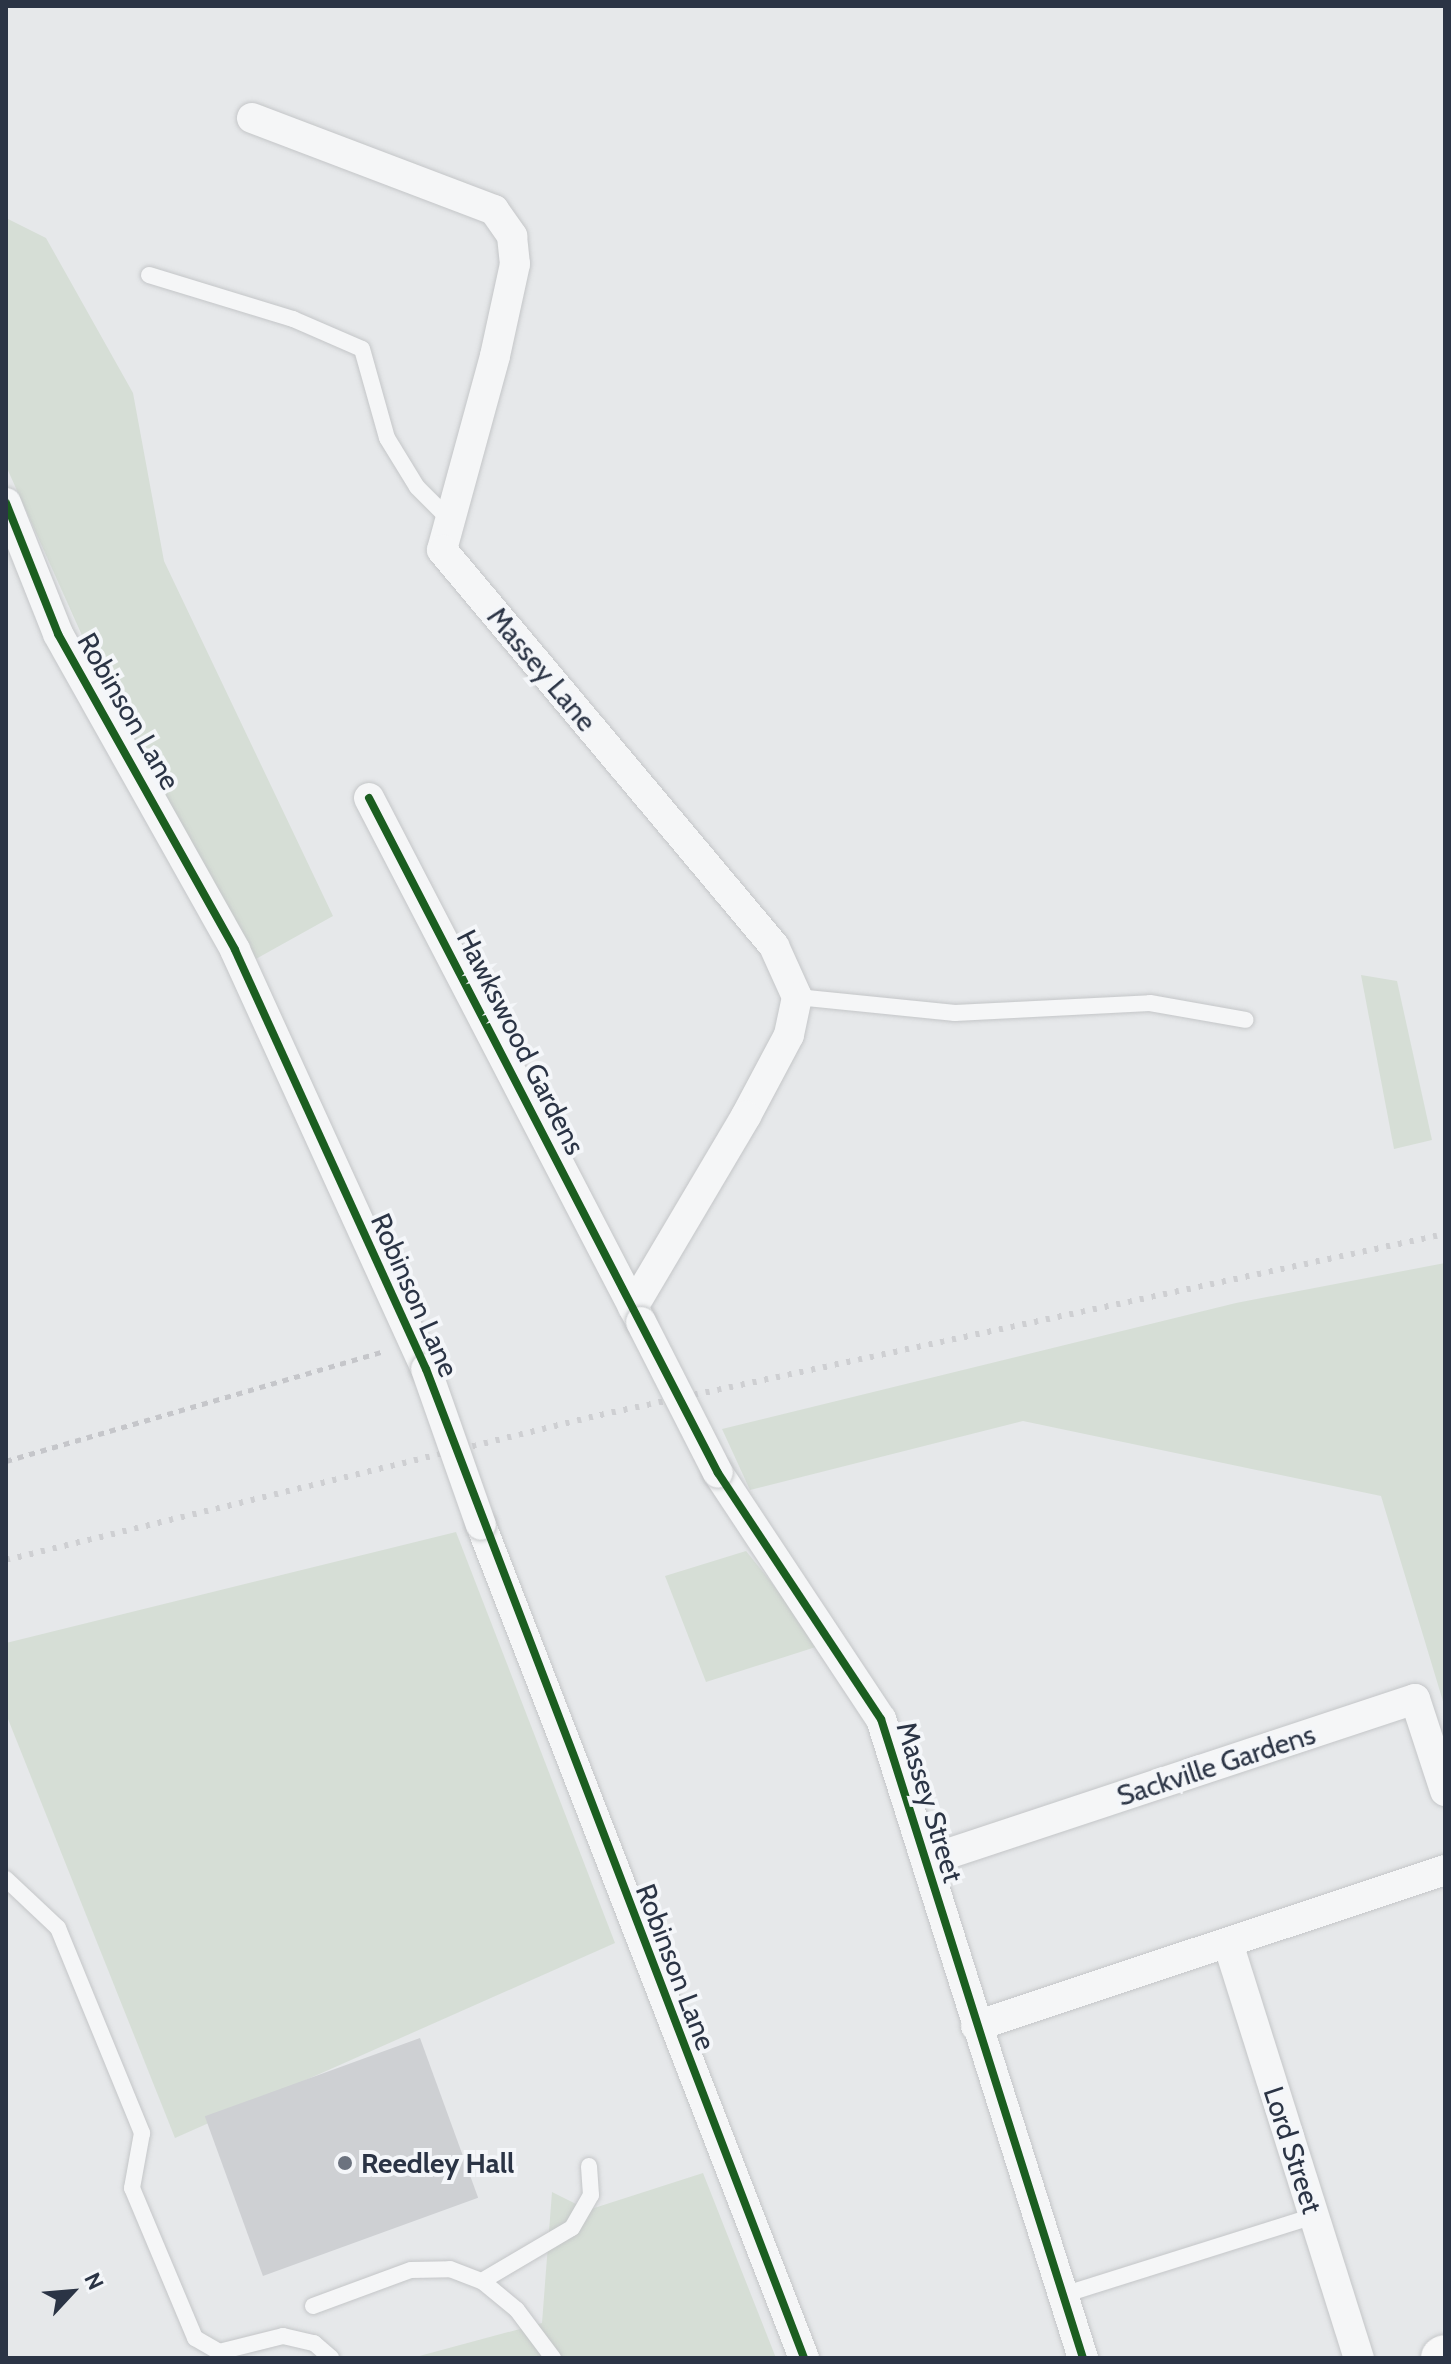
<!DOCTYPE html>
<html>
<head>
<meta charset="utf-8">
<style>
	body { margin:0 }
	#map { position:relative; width:1451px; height:2364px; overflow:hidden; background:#e6e8ea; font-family:Cabin,sans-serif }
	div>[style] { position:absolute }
	.green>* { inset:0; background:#d6ded6 }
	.building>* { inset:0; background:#ced0d3; transform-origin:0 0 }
	.path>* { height:5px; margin-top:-2.5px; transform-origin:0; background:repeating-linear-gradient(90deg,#c5c6ca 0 6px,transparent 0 12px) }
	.roads { filter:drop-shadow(0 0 2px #c4c6c8) drop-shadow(0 0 2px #c4c6c8) }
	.service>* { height:16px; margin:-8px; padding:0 8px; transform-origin:8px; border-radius:8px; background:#f5f6f7 }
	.minor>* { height:30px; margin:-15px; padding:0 15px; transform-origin:15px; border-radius:15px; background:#f5f6f7 }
	.trunk>* { height:44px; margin:-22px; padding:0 22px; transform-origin:22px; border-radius:22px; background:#f8f8f8 }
	.rail>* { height:6px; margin-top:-3px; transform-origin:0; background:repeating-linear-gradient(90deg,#cecfd2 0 4px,transparent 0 12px) }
	.bridges { filter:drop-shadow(0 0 2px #c4c6c8) drop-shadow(0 0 2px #c4c6c8) }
	.minor-bridge>* { height:30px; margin:-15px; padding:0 15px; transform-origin:15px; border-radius:15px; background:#f5f6f7 }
	.cycleway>* { height:8px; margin:-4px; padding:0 4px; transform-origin:4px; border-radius:4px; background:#1b5e20 }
	.dots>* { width:22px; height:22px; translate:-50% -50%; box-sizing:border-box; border:4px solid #f4f6f9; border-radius:50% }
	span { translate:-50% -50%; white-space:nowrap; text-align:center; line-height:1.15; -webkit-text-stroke:8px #f4f6f9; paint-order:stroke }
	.street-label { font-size:28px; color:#2b3445 }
	.poi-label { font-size:28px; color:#2b3445; font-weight:700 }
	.left { translate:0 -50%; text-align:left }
	.frame { position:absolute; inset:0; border:8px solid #2b3445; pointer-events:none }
	.north { position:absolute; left:32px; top:2252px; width:80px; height:80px; -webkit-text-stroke:6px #f4f6f9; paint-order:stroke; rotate:64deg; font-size:22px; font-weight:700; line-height:32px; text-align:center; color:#2b3445 }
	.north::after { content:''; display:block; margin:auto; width:28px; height:36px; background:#2b3445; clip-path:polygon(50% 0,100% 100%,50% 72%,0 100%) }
</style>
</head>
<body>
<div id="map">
	<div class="green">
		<i style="clip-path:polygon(6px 218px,46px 238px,133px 393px,164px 561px,333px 916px,252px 961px,98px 671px,6px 466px)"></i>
		<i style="clip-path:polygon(1361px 975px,1397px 981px,1432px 1140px,1394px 1149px)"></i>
		<i style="clip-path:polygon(1445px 1263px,1445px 1708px,1381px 1496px,1023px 1421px,750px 1490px,722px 1429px,1236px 1303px)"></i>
		<i style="clip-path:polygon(456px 1532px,615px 1943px,175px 2138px,6px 1714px,6px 1643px)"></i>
		<i style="clip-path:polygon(746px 1551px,822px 1645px,706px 1682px,665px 1576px)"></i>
		<i style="clip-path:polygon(703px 2173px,776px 2358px,412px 2358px,542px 2323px,552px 2192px,588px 2210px)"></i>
	</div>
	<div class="building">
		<i style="left:420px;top:2038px;width:170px;height:229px;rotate:70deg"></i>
	</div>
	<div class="path">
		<i style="left:6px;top:1461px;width:391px;rotate:-16.2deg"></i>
	</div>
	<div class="roads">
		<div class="service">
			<i style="left:149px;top:275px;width:151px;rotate:17deg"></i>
			<i style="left:293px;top:319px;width:75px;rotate:23.5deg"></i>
			<i style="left:362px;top:349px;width:92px;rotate:74.3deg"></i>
			<i style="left:387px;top:438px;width:57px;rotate:58.5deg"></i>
			<i style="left:417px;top:487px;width:47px;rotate:45deg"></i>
			<i style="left:797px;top:997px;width:159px;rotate:5.8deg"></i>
			<i style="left:955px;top:1013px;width:195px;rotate:-2.9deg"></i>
			<i style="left:1150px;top:1003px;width:97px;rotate:10deg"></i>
			<i style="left:6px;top:1879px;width:71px;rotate:43.3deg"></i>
			<i style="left:58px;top:1928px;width:222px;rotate:67.7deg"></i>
			<i style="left:142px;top:2133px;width:56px;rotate:100.3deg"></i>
			<i style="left:132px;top:2188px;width:163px;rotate:67.2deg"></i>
			<i style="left:195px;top:2338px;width:28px;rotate:30deg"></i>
			<i style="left:219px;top:2352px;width:66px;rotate:-14deg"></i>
			<i style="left:283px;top:2336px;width:32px;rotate:13deg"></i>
			<i style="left:314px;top:2343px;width:23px;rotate:41deg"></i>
			<i style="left:482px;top:2281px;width:104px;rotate:-30.5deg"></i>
			<i style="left:572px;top:2228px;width:38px;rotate:-60deg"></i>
			<i style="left:591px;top:2195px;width:29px;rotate:-94deg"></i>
			<i style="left:1063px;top:2295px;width:263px;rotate:-17.5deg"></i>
			<i style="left:313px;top:2306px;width:104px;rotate:-20.2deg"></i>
			<i style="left:411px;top:2270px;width:39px;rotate:-1deg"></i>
			<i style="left:450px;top:2269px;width:34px;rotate:21deg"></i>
			<i style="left:482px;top:2281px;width:45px;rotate:39.6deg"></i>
			<i style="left:517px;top:2310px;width:60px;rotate:53.1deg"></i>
		</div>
		<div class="minor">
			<i style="left:252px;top:118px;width:259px;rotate:20.8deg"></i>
			<i style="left:494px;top:210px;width:32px;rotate:55deg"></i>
			<i style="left:512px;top:236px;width:28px;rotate:84deg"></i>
			<i style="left:515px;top:264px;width:94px;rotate:102.3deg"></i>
			<i style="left:495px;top:356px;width:201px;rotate:105.3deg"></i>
			<i style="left:442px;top:550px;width:517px;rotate:50.02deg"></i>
			<i style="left:774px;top:946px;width:56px;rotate:65.7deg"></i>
			<i style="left:797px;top:997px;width:39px;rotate:102deg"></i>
			<i style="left:789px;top:1035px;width:92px;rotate:118deg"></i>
			<i style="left:746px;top:1116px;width:222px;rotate:120.6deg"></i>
			<i style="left:6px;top:503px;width:141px;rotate:68.3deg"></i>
			<i style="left:58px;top:634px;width:362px;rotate:60.7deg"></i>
			<i style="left:235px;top:950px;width:460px;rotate:65.5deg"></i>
			<i style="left:369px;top:798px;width:590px;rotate:62.57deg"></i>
			<i style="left:718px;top:1473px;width:295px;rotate:56.5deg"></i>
			<i style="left:881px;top:1719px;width:670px;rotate:72.46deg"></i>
			<i style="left:481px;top:1525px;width:893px;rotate:68.81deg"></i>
			<i style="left:926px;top:1861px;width:515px;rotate:-18.33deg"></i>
			<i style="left:1415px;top:1699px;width:97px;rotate:71.9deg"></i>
			<i style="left:1228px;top:1943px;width:435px;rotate:72.5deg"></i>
			<i style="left:976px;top:2026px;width:494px;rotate:-18.4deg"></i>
		</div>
		<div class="trunk">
			<i style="left:1443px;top:2358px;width:2px;rotate:-27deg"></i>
		</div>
	</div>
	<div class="rail">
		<i style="left:6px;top:1560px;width:611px;rotate:-13.72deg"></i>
		<i style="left:600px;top:1415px;width:864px;rotate:-12.09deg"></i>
	</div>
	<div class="bridges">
		<div class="minor-bridge">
			<i style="left:641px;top:1322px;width:169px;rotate:63deg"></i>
			<i style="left:426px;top:1369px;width:165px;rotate:70.6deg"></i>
		</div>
	</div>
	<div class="cycleway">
		<i style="left:6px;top:503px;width:141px;rotate:68.3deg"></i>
		<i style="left:58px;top:634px;width:362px;rotate:60.7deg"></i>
		<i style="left:235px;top:950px;width:460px;rotate:65.5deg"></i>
		<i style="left:426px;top:1369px;width:1059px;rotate:69.08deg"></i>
		<i style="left:369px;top:798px;width:760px;rotate:62.66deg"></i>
		<i style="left:718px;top:1473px;width:295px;rotate:56.5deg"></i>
		<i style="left:881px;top:1719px;width:670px;rotate:72.46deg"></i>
	</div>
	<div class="dots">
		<i style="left:345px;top:2163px;background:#6c737f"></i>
	</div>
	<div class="street-label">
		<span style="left:542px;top:669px;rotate:50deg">Massey Lane</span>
		<span style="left:129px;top:711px;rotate:60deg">Robinson Lane</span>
		<span style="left:521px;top:1042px;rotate:63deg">Hawkswood Gardens</span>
		<span style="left:415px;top:1295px;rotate:66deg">Robinson Lane</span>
		<span style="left:1216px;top:1765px;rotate:-18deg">Sackville Gardens</span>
		<span style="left:930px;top:1802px;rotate:73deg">Massey Street</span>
		<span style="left:676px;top:1967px;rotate:69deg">Robinson Lane</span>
		<span style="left:1293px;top:2150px;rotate:72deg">Lord Street</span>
	</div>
	<div class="poi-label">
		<span class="left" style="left:361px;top:2163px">Reedley Hall</span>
	</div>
	<div class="frame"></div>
	<div class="north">N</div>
</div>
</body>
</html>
